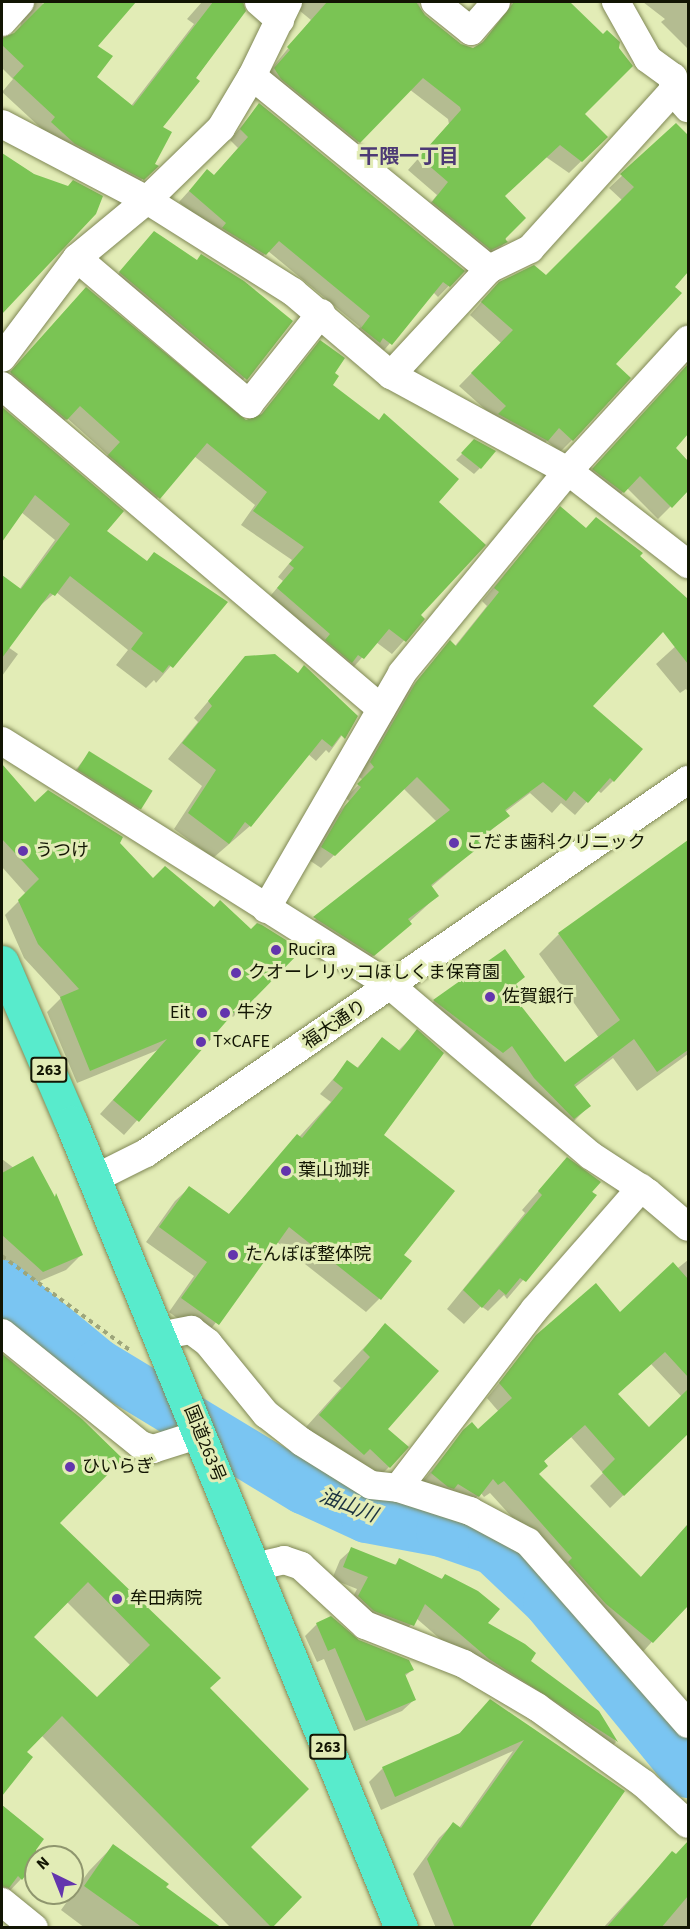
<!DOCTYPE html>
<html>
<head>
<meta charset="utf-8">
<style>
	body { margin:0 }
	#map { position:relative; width:690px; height:1929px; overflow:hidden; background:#e2ecb6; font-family:"Source Sans 3","Noto Sans JP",sans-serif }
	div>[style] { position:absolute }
	.shadow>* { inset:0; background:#0003 }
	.river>* { height:51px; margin:-25.5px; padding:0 25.5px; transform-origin:25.5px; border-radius:25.5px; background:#7ac5f2 }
	.building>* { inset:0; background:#7ac454; transform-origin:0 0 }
	.path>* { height:4px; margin-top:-2px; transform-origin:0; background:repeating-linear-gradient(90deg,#9ea67b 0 4.5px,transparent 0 9px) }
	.roads { filter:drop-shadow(0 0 2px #808856) drop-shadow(0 0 2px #808856) }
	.minor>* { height:28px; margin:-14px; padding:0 14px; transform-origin:14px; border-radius:14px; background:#fff }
	.highway>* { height:33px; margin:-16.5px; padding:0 16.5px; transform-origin:16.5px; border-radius:16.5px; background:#58ebcc }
	.dots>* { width:16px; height:16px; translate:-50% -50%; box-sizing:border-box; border:3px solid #e2ecb6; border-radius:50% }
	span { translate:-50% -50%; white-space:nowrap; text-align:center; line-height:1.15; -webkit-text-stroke:6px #e2ecb6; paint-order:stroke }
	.shield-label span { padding:2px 4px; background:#e2ecb6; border:2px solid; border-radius:4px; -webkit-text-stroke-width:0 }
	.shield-label { font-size:16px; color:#121503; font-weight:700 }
	.poi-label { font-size:18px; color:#121503 }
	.left { translate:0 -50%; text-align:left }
	.right { translate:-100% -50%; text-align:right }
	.street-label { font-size:18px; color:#121503 }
	.neighbourhood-label { font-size:20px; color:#4c3975; font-weight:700 }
	.water-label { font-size:20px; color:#1a313f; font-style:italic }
	.frame { position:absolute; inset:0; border:3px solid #121503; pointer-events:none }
	.north { position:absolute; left:24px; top:1845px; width:60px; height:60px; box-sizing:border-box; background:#e2ecb6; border:2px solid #8f966e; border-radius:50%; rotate:317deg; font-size:16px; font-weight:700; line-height:24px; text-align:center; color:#121503 }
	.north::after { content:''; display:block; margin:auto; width:21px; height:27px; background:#6335ad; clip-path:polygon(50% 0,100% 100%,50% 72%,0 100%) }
</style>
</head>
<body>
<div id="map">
	<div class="shadow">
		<i style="clip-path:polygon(28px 2px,41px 2px,54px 13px,63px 2px,133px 2px,96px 46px,95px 77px,131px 106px,194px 24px,187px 19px,202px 2px,242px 2px,244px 11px,160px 128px,153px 164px,156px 166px,130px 191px,43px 130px,2px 92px,13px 79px,2px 68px,2px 39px,13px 35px,20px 27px)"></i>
		<i style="clip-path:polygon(289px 2px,418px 2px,423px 15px,460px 45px,472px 49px,481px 44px,497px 26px,501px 18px,494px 2px,569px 2px,578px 11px,583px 114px,606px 137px,569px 173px,546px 157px,504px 196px,506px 242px,493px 254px,421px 215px,437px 195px,408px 170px,449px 124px,448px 119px,409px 89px,347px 154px,264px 78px,311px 20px)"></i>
		<i style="clip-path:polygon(643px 2px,688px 2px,688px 49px,661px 22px,665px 19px)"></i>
		<i style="clip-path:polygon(688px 69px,688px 88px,680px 80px)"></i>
		<i style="clip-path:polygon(259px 105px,463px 271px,438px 297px,433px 292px,380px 355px,351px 339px,360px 327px,268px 251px,254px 265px,179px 202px,207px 171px,214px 176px,238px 148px,230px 140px)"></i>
		<i style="clip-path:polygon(676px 125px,688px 138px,688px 270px,614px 364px,572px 440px,560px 452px,547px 441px,534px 453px,459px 386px,501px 343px,470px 315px,486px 297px,546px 278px,623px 201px,609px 188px)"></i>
		<i style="clip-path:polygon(2px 154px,95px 213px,2px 312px)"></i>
		<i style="clip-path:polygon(142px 246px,291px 322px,233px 392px,108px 286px)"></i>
		<i style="clip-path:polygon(73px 302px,247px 422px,259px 417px,321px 342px,333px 374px,331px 385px,436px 502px,419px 616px,423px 619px,392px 654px,376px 642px,350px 671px,266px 601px,283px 581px,278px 577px,292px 560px,241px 525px,255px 505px,194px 456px,146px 511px,97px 469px,108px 455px,67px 418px,54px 432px,3px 382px)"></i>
		<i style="clip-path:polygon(688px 365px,688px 431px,673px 448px,688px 463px,688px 489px,658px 519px,627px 488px,610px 505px,581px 482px)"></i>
		<i style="clip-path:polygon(2px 409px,121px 511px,104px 531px,146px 562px,226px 602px,156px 683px,154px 680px,146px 688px,116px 665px,128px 650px,56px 592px,36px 609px,8px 647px,18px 654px,2px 676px,2px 577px,19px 590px,55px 540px,21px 512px,2px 539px)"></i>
		<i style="clip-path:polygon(475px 441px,480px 468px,474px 474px,456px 460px)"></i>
		<i style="clip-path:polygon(560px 508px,591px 706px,613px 781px,601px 793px,597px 790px,575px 815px,561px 803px,552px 813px,530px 793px,505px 812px,508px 816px,477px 842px,480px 845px,431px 887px,437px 896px,360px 968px,302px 930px,437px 822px,403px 788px,321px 868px,309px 860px,332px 820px,349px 801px,346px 798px,363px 780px,358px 776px,403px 697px,450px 642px,455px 646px,487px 606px,482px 601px)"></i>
		<i style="clip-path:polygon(688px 635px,688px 692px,686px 689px,680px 693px,656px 664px)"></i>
		<i style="clip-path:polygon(246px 657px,356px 716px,329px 753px,326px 750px,316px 761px,308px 754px,250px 826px,213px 858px,174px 829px,202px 786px,168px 759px,198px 722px,194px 718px)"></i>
		<i style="clip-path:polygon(89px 753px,140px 808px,127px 821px,66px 782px)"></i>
		<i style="clip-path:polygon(2px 766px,35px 805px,118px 843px,153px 880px,251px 931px,299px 950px,233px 1017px,231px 1015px,124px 1135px,100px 1114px,158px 1050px,77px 1083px,47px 1012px,61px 998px,24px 958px,5px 915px,26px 894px,2px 867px)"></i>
		<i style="clip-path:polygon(688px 842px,688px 1054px,637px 1091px,613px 1058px,574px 1088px,589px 1106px,569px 1126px,414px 1021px,434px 1001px,505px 951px,516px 1002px,565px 1064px,599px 1038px,539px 954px,559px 934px)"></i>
		<i style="clip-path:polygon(417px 1032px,382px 1136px,402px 1256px,379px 1299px,366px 1312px,277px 1242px,204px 1338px,169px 1312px,194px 1276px,146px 1242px,175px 1201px,189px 1188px,228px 1215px,331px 1102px,320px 1094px,348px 1062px,356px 1069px,383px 1039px,398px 1051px)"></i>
		<i style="clip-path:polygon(2px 1159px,53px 1198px,56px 1196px,81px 1255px,66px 1270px,28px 1286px,2px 1264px)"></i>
		<i style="clip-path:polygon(567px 1159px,595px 1195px,507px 1299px,504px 1295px,488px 1311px,481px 1306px,464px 1324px,447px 1309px,525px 1213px,522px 1210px)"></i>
		<i style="clip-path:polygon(evenodd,688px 1260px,688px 1433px,610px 1508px,590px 1486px,603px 1473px,571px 1437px,543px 1462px,537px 1474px,640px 1578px,688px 1524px,688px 1602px,639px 1656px,490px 1493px,484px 1497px,481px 1493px,465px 1509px,419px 1486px,464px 1431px,478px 1431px,499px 1412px,487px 1398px,537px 1336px,620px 1314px,688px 1260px,651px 1364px,682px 1397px,649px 1429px,617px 1394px,651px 1364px)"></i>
		<i style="clip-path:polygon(385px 1325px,389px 1467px,359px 1497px,338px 1479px,333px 1485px,289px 1446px,341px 1388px,333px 1381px)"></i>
		<i style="clip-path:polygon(2px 1353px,81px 1420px,58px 1523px,208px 1688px,249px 1847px,300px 1897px,270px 1928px,231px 1928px,41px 1735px,25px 1752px,31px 1757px,2px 1794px,2px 1715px,25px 1670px,97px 1700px,131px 1666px,67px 1602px,2px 1670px)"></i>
		<i style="clip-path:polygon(352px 1549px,394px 1566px,399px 1560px,440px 1580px,445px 1576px,486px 1623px,529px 1662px,598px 1712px,616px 1742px,606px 1753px,477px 1671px,416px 1618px,401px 1637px,347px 1608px,357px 1589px,332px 1579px,340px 1560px)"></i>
		<i style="clip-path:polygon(317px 1624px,412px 1670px,404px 1677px,414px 1700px,402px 1711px,354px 1731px,324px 1659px,317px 1662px,305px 1636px)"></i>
		<i style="clip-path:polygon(476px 1715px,623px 1791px,527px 1928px,436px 1928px,413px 1874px,439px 1838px,453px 1824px,459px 1828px,513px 1751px,381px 1810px,369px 1782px,383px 1768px,458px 1735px)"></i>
		<i style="clip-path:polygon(2px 1805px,42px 1839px,28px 1858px,21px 1879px,2px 1899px)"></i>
		<i style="clip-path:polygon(113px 1846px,164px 1888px,220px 1928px,85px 1928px,61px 1910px,89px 1871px)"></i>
		<i style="clip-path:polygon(684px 1848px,688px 1852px,688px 1928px,603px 1928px,672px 1853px,675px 1856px)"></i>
	</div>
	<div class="river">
		<i style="left:2px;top:1285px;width:124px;rotate:39.5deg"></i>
		<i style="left:98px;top:1364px;width:240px;rotate:31.2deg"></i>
		<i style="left:303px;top:1488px;width:69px;rotate:24.7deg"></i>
		<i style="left:366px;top:1517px;width:76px;rotate:10.6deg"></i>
		<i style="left:441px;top:1531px;width:55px;rotate:19.1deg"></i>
		<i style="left:493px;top:1549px;width:76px;rotate:43.4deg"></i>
		<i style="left:548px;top:1601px;width:221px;rotate:50.7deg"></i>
	</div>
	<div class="building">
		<i style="clip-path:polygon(45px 2px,136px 2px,98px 46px,113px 56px,97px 77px,133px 106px,213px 2px,243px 2px,246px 11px,196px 78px,200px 81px,163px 127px,172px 132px,155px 164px,159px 166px,144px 180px,75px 144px,51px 122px,55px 117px,13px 78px,24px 66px,2px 45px,2px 38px,14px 33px)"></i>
		<i style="clip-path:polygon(327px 2px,416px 2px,425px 15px,461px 44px,473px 48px,483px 42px,514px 2px,570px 2px,603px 34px,607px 30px,620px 42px,619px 48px,633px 66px,585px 114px,608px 137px,582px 162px,560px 145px,505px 196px,526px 218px,505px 239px,508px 242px,491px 250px,432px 202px,448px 182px,419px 157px,461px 110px,460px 107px,423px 78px,360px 143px,281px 79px,274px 68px,290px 50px,287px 47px)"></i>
		<i style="clip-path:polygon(259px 103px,465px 271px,450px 287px,443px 282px,392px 345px,383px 338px,380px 343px,361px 328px,370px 316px,279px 241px,266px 255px,222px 228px,226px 223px,189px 191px,207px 169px,214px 175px,248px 137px,240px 129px)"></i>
		<i style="clip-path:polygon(676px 123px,688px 135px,688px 272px,675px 287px,682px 293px,616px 364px,631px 378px,573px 441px,559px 428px,548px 441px,498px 414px,506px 406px,471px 373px,513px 330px,481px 302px,499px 282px,534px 265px,546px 275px,634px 187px,620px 174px)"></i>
		<i style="clip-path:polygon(2px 153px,34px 174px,68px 186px,73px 180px,103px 196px,96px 214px,2px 314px)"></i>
		<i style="clip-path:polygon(154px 231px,197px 260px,201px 254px,244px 281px,293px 321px,247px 380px,119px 272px)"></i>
		<i style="clip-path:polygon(86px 287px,246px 420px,262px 414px,320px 340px,345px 358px,335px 373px,339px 376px,333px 385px,379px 420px,384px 413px,459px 479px,439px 502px,486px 545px,421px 615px,425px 619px,406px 642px,389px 629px,364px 659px,358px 655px,352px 663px,325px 640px,330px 634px,277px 588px,294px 568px,289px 564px,304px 547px,253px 511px,267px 492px,207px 443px,160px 499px,108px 455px,120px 442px,80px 406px,67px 420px,10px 372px)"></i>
		<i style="clip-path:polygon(688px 364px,688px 434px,676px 448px,688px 461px,688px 491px,672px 508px,640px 476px,624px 493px,592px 469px)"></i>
		<i style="clip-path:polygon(2px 407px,124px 511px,107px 531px,147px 561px,154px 552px,228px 602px,173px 668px,169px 665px,163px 673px,131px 649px,143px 633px,70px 576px,55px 596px,50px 593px,2px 658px,2px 575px,21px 589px,70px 524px,35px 495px,2px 542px)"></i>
		<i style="clip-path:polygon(474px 439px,496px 451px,481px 469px,461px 453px)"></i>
		<i style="clip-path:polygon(560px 506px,586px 528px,596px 517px,643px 553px,640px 556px,688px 599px,688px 664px,663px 632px,593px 706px,643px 749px,614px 782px,610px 778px,588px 803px,574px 791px,566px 801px,543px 782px,505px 810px,510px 816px,477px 840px,482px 845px,431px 885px,439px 896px,408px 919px,412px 924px,374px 956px,313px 917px,450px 810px,417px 777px,335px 856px,321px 847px,345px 806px,361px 787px,357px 784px,374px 767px,370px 762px,416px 682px,450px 640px,456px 646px,499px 592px,494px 588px)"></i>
		<i style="clip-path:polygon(275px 654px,298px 673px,304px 665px,358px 716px,345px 739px,341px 735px,332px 747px,322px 739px,251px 827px,245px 822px,229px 844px,188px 813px,216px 770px,182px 743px,212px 706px,208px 701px,245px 656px)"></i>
		<i style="left:89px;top:751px;width:75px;height:22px;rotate:32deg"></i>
		<i style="clip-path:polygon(2px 764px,35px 802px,48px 790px,123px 837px,120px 843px,153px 878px,165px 866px,214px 907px,220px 900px,251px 929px,257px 923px,262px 925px,302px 950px,248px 1005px,244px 1001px,139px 1122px,113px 1100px,167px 1039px,90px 1071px,60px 997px,79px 989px,38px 944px,18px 900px,39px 879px,2px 839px)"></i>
		<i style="clip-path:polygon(688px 840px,688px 1050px,657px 1072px,634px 1039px,574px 1085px,591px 1106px,574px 1119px,534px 1078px,512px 1046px,503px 1053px,433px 1000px,505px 949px,525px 977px,516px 984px,525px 996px,518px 1002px,565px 1062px,620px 1020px,558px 933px)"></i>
		<i style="clip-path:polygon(417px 1029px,444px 1053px,384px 1135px,455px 1191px,404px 1255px,412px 1261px,381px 1300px,289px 1227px,219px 1325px,181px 1298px,207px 1262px,159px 1227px,189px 1186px,229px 1214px,297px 1134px,302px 1138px,343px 1088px,333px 1080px,347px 1060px,358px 1068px,382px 1037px,400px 1051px)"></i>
		<i style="clip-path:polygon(33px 1156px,55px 1197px,56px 1193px,83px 1255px,43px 1272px,2px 1235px,2px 1173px)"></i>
		<i style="clip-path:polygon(567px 1157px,601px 1182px,592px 1192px,597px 1195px,526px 1282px,520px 1278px,506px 1295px,499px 1289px,482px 1308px,463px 1290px,542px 1195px,538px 1191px)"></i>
		<i style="clip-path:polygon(673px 1262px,688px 1279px,688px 1377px,665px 1352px,618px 1394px,649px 1427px,688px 1389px,688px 1434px,624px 1496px,602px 1472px,615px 1459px,585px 1425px,544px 1461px,548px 1466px,539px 1474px,641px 1577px,688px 1524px,688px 1606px,653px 1643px,606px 1604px,568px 1562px,572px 1558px,504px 1481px,498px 1485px,493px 1479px,479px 1497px,458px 1484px,454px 1489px,448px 1487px,431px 1473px,463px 1430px,472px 1422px,478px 1429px,512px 1398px,499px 1383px,536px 1335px,596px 1283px,620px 1312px)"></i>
		<i style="clip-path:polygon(385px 1323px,439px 1371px,388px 1429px,409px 1447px,390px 1468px,370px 1449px,364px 1455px,319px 1415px,370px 1357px,363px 1350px)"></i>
		<i style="clip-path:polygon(evenodd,2px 1354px,82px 1419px,123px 1459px,60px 1523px,221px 1678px,210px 1688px,309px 1789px,251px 1847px,302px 1897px,272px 1928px,62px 1716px,27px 1752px,33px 1757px,2px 1796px,2px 1354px,88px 1582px,150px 1645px,97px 1697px,34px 1637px,88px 1582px)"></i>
		<i style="clip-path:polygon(351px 1547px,396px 1565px,399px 1558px,442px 1579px,445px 1574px,478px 1591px,500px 1609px,488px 1623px,525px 1644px,536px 1653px,531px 1661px,599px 1711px,618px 1742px,489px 1659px,425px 1604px,414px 1626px,374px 1611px,358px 1596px,368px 1577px,343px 1567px)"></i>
		<i style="clip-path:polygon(331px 1616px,359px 1640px,409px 1660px,414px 1670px,405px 1674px,416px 1700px,366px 1721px,335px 1648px,328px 1651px,316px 1623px)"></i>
		<i style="clip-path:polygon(490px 1699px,625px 1791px,529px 1928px,455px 1928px,427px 1859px,453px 1822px,461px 1828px,524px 1740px,395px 1797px,382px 1767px,460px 1733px)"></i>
		<i style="clip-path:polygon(2px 1805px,44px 1839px,36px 1850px,36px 1862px,22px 1880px,18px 1876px,9px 1888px,2px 1886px)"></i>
		<i style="clip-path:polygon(688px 1841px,688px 1896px,661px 1928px,606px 1928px,672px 1851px,676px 1854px)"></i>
		<i style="clip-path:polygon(113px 1844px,169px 1884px,166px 1887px,222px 1928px,143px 1928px,84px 1886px)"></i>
	</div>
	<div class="path">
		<i style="left:2px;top:1256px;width:160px;rotate:36.4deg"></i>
	</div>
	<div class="roads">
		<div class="minor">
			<i style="left:259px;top:2px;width:28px;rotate:41deg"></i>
			<i style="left:288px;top:2px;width:82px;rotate:115.9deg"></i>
			<i style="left:252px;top:76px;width:61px;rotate:120.8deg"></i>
			<i style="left:221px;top:128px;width:103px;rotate:135.8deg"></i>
			<i style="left:147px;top:200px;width:173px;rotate:32.2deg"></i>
			<i style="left:293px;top:292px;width:128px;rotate:40.3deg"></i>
			<i style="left:391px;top:375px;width:201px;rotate:28.5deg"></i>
			<i style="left:568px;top:471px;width:152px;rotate:37.8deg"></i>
			<i style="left:435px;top:2px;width:46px;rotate:38.9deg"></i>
			<i style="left:471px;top:31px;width:38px;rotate:-49deg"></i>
			<i style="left:616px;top:2px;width:65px;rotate:60.7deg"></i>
			<i style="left:648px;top:59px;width:31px;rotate:36deg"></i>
			<i style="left:673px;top:77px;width:14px;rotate:90deg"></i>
			<i style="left:673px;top:91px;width:23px;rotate:49deg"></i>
			<i style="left:2px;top:22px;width:27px;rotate:-48deg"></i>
			<i style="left:252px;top:76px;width:306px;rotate:39.2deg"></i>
			<i style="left:2px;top:124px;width:164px;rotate:27.7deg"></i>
			<i style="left:147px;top:200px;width:91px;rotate:140.4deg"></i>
			<i style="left:77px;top:258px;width:125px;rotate:126.9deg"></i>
			<i style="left:77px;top:258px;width:226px;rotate:40.3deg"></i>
			<i style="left:249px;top:404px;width:116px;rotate:-51.6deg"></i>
			<i style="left:391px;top:375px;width:144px;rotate:-47.2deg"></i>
			<i style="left:489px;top:269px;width:46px;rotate:-26deg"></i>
			<i style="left:530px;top:249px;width:213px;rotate:-47.9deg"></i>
			<i style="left:2px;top:386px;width:498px;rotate:40.4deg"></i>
			<i style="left:2px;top:741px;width:461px;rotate:32.2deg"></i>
			<i style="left:392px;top:987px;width:260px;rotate:40.3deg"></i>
			<i style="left:590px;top:1155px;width:69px;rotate:33.2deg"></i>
			<i style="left:648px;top:1193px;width:52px;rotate:40.4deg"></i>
			<i style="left:266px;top:909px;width:272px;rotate:-60deg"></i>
			<i style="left:402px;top:673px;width:261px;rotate:-50.6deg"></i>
			<i style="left:568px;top:471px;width:178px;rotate:-47.5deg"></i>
			<i style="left:94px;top:1179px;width:58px;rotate:-26.6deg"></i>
			<i style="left:146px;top:1153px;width:658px;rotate:-34.54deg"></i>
			<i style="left:2px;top:1333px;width:179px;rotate:38.9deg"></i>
			<i style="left:141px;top:1445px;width:13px;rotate:18deg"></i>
			<i style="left:153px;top:1449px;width:49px;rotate:-17.7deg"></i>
			<i style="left:159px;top:1336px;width:33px;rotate:-11deg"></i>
			<i style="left:191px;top:1330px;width:21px;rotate:37deg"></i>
			<i style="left:208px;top:1343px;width:92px;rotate:50.8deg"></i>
			<i style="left:266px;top:1414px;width:46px;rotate:37.9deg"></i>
			<i style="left:302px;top:1442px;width:81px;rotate:31.9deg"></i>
			<i style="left:371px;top:1485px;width:27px;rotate:6deg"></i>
			<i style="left:398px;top:1488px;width:225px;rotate:-52.6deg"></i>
			<i style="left:535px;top:1309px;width:161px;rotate:-48.8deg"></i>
			<i style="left:398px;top:1488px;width:76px;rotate:17.7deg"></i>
			<i style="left:470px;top:1511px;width:66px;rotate:28.1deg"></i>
			<i style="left:528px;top:1542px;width:242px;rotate:48.7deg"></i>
			<i style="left:254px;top:1567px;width:31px;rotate:-13deg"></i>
			<i style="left:284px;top:1560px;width:18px;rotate:19deg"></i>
			<i style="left:301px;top:1566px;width:87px;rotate:42.7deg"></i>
			<i style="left:365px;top:1625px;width:106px;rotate:21.5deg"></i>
			<i style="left:464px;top:1664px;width:85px;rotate:30.5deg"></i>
			<i style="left:537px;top:1707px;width:132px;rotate:35.7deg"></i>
			<i style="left:644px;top:1784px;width:59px;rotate:42.3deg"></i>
			<i style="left:2px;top:1902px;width:41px;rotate:39.1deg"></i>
		</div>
		<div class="highway">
			<i style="left:2px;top:962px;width:174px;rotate:66.7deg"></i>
			<i style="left:71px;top:1122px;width:871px;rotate:67.73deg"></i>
		</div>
	</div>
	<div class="dots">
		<i style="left:454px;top:843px;background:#6335ad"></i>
		<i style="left:23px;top:851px;background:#6335ad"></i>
		<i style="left:276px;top:950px;background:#6335ad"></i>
		<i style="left:236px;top:973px;background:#6335ad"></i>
		<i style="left:490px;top:997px;background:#6335ad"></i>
		<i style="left:202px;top:1013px;background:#6335ad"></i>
		<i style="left:225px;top:1013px;background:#6335ad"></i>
		<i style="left:201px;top:1042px;background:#6335ad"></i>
		<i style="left:286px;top:1171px;background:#6335ad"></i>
		<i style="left:233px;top:1255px;background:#6335ad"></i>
		<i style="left:70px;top:1467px;background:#6335ad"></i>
		<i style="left:117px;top:1599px;background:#6335ad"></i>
	</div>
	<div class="shield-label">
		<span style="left:49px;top:1070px">263</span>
		<span style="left:328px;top:1747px">263</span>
	</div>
	<div class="poi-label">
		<span class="left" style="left:466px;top:843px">こだま歯科クリニック</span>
		<span class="left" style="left:35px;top:851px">うつけ</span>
		<span class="left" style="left:288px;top:950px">Rucira</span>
		<span class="left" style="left:248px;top:973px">クオーレリッコほしくま保育園</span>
		<span class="left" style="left:502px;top:997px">佐賀銀行</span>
		<span class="right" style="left:190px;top:1013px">Eit</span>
		<span class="left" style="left:237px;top:1013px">牛汐</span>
		<span class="left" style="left:213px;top:1042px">T×CAFE</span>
		<span class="left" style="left:298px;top:1171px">葉山珈琲</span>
		<span class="left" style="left:245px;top:1255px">たんぽぽ整体院</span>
		<span class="left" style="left:82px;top:1467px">ひいらぎ</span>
		<span class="left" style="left:130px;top:1599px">牟田病院</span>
	</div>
	<div class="street-label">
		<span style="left:335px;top:1025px;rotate:-34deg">福大通り</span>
		<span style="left:204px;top:1444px;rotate:68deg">国道263号</span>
	</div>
	<div class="neighbourhood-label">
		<span style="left:409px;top:157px">干隈一丁目</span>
	</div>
	<div class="water-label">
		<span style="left:348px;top:1506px;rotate:21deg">油山川</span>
	</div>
	<div class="frame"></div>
	<div class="north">N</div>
</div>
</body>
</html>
